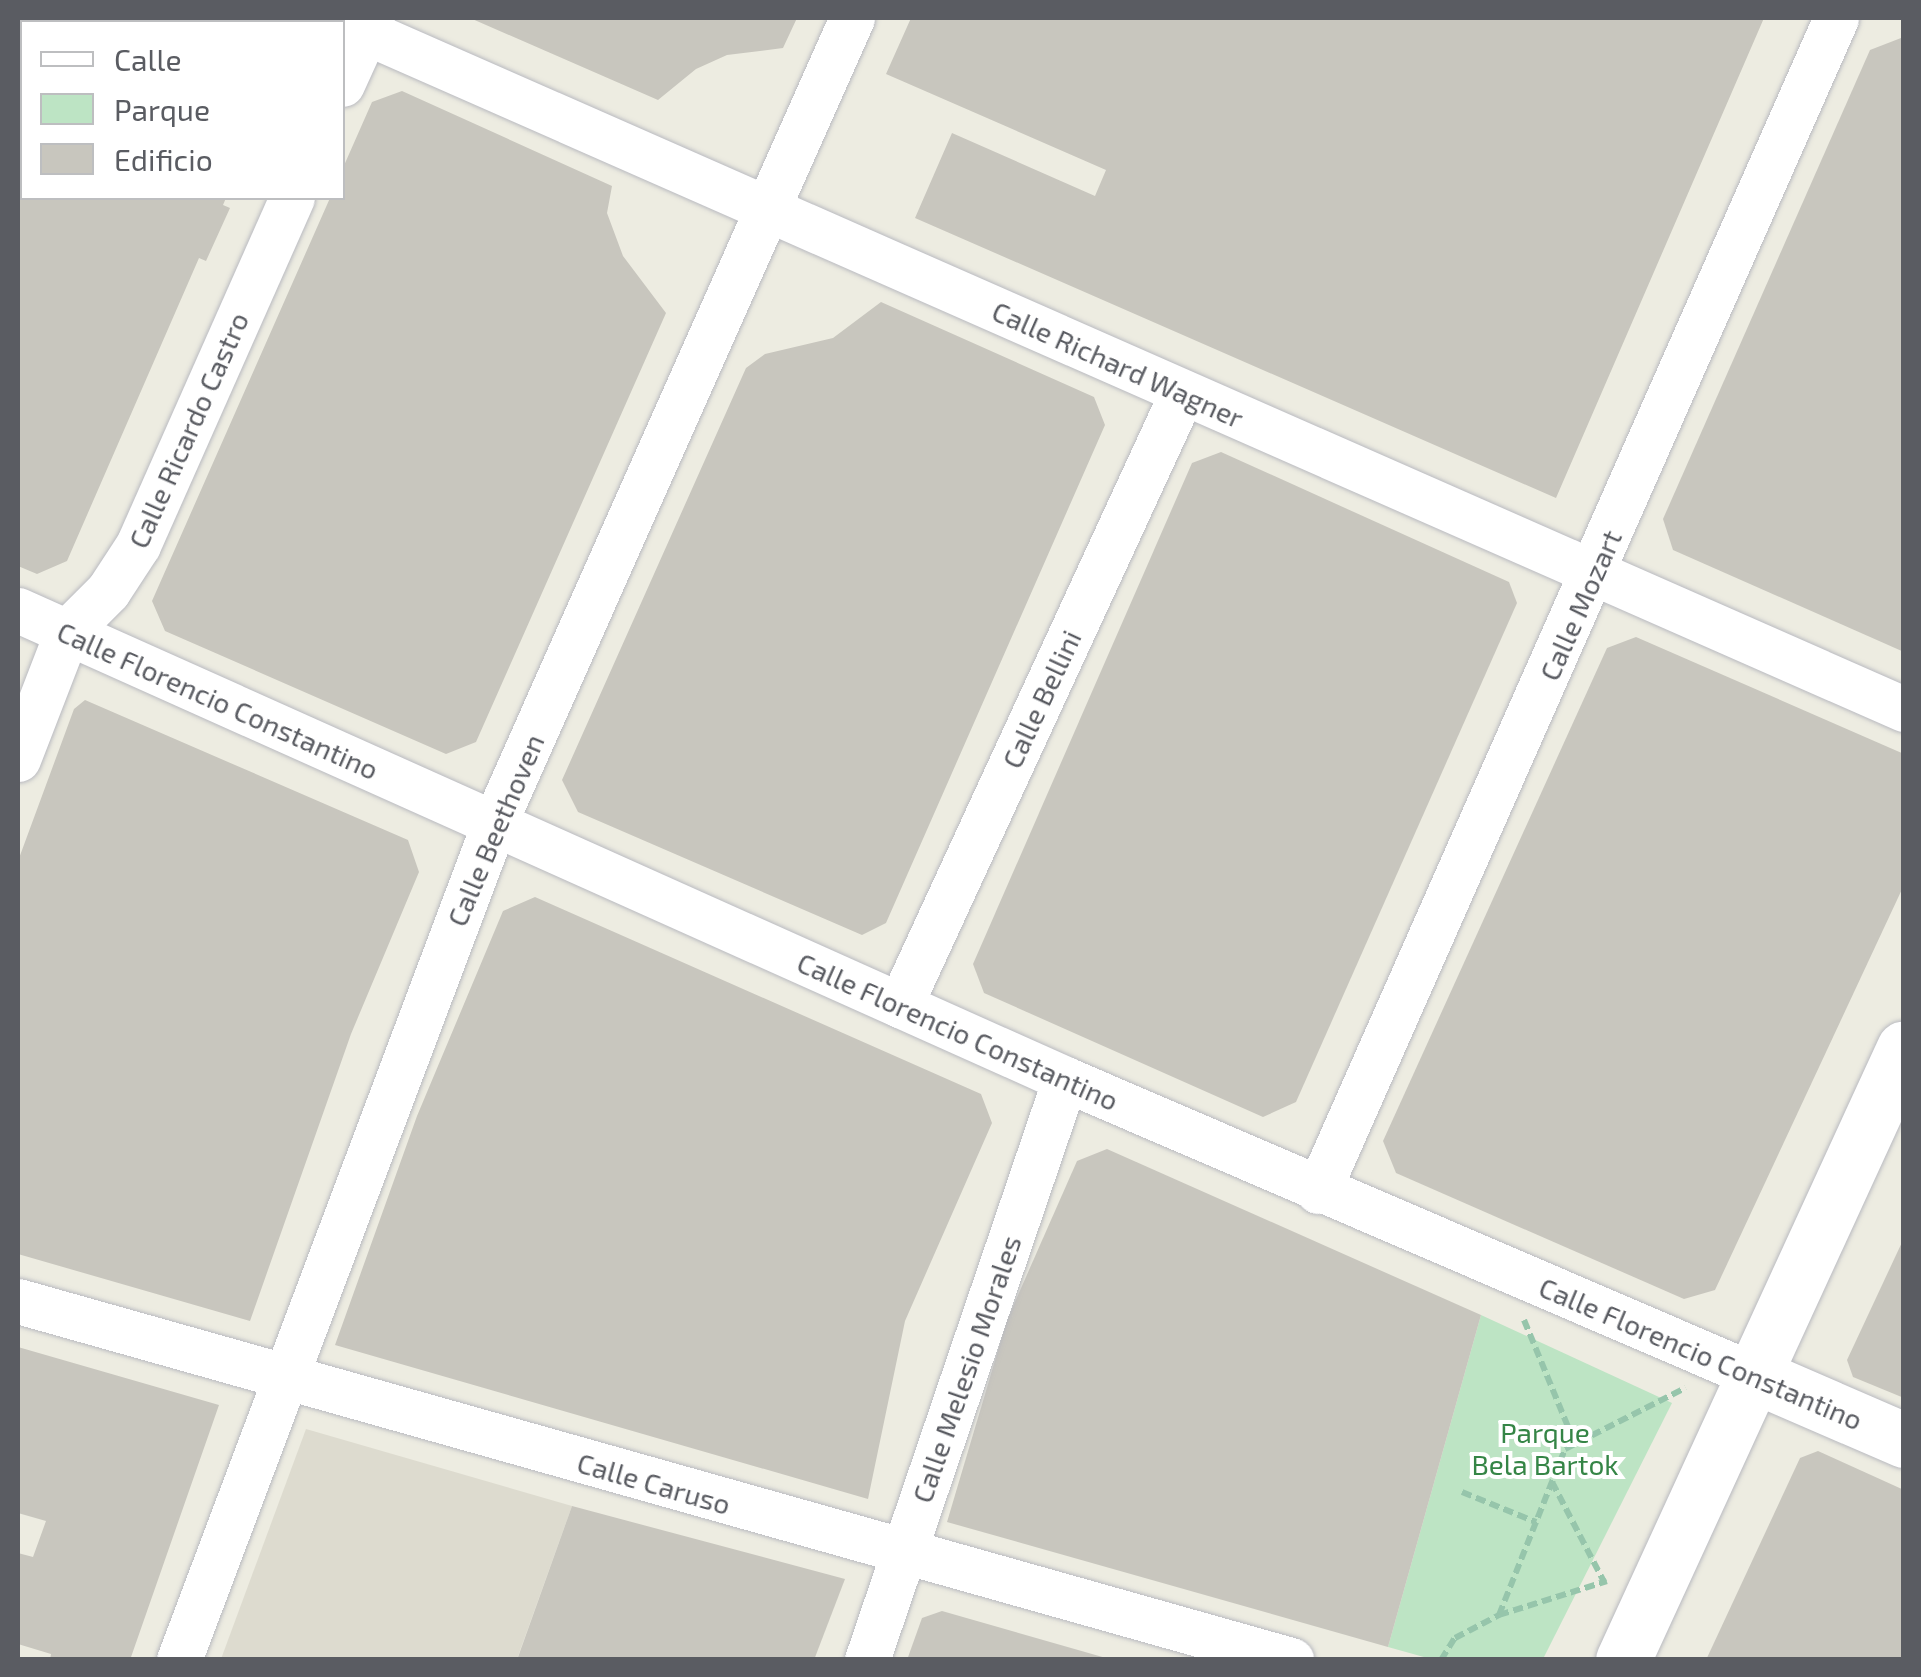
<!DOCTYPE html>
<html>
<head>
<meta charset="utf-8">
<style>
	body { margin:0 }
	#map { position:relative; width:1921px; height:1677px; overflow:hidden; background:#edece1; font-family:"Exo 2",sans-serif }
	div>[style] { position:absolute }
	.education>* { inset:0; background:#dddbcf }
	.green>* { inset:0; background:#bde4c4 }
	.building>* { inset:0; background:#c8c6be }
	.path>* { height:6px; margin-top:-3px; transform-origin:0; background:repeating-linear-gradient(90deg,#96c5ab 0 10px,transparent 0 15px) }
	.roads { filter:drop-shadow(0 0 2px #b9bac0) drop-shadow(0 0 2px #b9bac0) }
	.street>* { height:45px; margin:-22.5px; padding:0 22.5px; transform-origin:22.5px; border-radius:22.5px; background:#fff }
	.secondary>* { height:55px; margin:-27.5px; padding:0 27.5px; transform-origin:27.5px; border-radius:27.5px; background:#fff }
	span { translate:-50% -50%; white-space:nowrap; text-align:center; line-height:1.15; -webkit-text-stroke:8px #fff; paint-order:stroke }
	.street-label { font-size:28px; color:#5a5c62 }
	.park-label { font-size:28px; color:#358546 }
	.frame { position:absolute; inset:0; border:20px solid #5a5c62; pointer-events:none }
	.legend { position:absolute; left:20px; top:20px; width:325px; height:180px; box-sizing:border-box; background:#fff; border:2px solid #bdbec0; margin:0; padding:12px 18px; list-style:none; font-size:30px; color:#5a5c62 }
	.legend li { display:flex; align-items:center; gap:20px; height:50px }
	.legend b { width:50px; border:2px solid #bdbec0 }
</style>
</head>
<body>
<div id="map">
	<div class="education">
		<i style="clip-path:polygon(306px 1429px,572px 1506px,517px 1659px,221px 1659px)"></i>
	</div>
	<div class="green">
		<i style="clip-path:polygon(1481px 1315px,1672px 1403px,1543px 1659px,1431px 1659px,1388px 1647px)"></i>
	</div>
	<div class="building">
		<i style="clip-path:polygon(18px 18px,245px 22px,22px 22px,22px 198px,226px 198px,223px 205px,230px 208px,206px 261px,199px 258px,67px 561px,37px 574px,18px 566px)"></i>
		<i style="clip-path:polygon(470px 18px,797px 18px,783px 48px,727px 55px,696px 69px,658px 100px)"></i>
		<i style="clip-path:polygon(911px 18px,1764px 18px,1556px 498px,915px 218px,952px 133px,1095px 196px,1106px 170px,886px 74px)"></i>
		<i style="clip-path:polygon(1901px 38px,1904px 39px,1904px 652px,1673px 550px,1663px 519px,1870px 50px)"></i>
		<i style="clip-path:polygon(402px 91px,612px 186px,607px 213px,623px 256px,666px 313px,476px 742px,446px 754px,165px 631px,152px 601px,330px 198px,342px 198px,342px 170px,372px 102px)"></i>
		<i style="clip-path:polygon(881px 302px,1094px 397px,1105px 425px,886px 923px,862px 935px,578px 812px,562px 780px,746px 368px,765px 354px,833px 338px)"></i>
		<i style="clip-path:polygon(1221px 452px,1509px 582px,1517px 603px,1296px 1102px,1263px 1117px,984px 993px,973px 964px,1192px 463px)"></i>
		<i style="clip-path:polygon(1636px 637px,1904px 754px,1904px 885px,1715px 1290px,1684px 1299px,1396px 1173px,1383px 1141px,1607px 648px)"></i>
		<i style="clip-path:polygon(85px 700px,408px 840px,419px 872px,351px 1034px,250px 1321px,18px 1254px,18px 861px,74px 709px)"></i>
		<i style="clip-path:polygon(535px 897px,981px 1094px,992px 1123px,905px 1321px,868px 1499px,335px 1345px,417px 1116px,503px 911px)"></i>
		<i style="clip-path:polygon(1107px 1149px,1481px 1315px,1388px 1647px,947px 1522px,1007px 1320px,1077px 1161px)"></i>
		<i style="clip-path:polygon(1904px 1238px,1904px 1398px,1853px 1377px,1847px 1360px)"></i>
		<i style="clip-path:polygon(18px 1347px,219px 1405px,130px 1660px,50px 1660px,51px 1654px,18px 1644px,18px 1553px,33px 1557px,46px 1521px,18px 1513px)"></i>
		<i style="clip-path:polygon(1818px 1451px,1904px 1490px,1904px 1660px,1706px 1660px,1800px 1458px)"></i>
		<i style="clip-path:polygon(572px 1506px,845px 1579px,814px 1660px,517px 1660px)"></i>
		<i style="clip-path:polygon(942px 1611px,1106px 1658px,1105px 1660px,907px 1660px,922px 1618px)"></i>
	</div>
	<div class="path">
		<i style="left:1524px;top:1320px;width:134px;rotate:67.6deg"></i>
		<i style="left:1552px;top:1482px;width:113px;rotate:62.5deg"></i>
		<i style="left:1462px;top:1492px;width:80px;rotate:22.1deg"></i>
		<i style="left:1499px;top:1615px;width:179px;rotate:-68.3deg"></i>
		<i style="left:1565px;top:1449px;width:135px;rotate:-26.9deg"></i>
		<i style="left:1441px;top:1660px;width:26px;rotate:-58deg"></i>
		<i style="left:1455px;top:1638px;width:50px;rotate:-27.6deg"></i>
		<i style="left:1499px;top:1615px;width:113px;rotate:-17.5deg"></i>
	</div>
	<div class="roads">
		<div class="street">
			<i style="left:334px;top:18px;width:1715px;rotate:23.76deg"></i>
			<i style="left:342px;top:84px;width:72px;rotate:-65.6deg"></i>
			<i style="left:18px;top:610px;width:1147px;rotate:24.13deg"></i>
			<i style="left:1065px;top:1079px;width:745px;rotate:23.26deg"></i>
			<i style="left:18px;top:759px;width:136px;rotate:-68.9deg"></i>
			<i style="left:67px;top:632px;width:58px;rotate:-45deg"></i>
			<i style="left:108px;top:591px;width:55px;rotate:-56.9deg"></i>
			<i style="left:138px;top:545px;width:380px;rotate:-66.1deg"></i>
			<i style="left:900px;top:1005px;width:674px;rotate:-65.26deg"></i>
			<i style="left:1318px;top:1191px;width:1282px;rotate:-66.17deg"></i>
			<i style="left:18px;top:1301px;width:1323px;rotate:15.75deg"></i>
			<i style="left:179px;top:1660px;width:893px;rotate:-69.35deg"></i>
			<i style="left:494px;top:824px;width:882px;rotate:-66.05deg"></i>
			<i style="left:867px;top:1660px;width:614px;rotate:-71.18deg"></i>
		</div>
		<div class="secondary">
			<i style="left:1749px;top:1373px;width:169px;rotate:23.4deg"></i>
			<i style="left:1623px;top:1660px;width:673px;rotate:-65.34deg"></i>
		</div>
	</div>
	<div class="street-label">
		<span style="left:1118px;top:364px;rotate:24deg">Calle Richard Wagner</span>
		<span style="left:188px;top:430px;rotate:-66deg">Calle Ricardo Castro</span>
		<span style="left:1580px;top:605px;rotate:-66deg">Calle Mozart</span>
		<span style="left:1041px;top:699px;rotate:-65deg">Calle Bellini</span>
		<span style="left:218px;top:700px;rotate:24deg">Calle Florencio Constantino</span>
		<span style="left:495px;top:830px;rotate:-67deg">Calle Beethoven</span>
		<span style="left:958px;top:1031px;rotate:24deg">Calle Florencio Constantino</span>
		<span style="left:1701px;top:1353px;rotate:23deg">Calle Florencio Constantino</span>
		<span style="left:966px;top:1369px;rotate:-71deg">Calle Melesio Morales</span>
		<span style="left:654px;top:1483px;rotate:16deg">Calle Caruso</span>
	</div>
	<div class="park-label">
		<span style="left:1545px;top:1448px">Parque<br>Bela Bartok</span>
	</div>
	<div class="frame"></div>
	<ul class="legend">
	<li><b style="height:12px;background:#fff"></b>Calle</li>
	<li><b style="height:28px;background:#bde4c4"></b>Parque</li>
	<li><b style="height:28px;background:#c8c6be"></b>Edificio</li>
	</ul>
</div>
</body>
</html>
